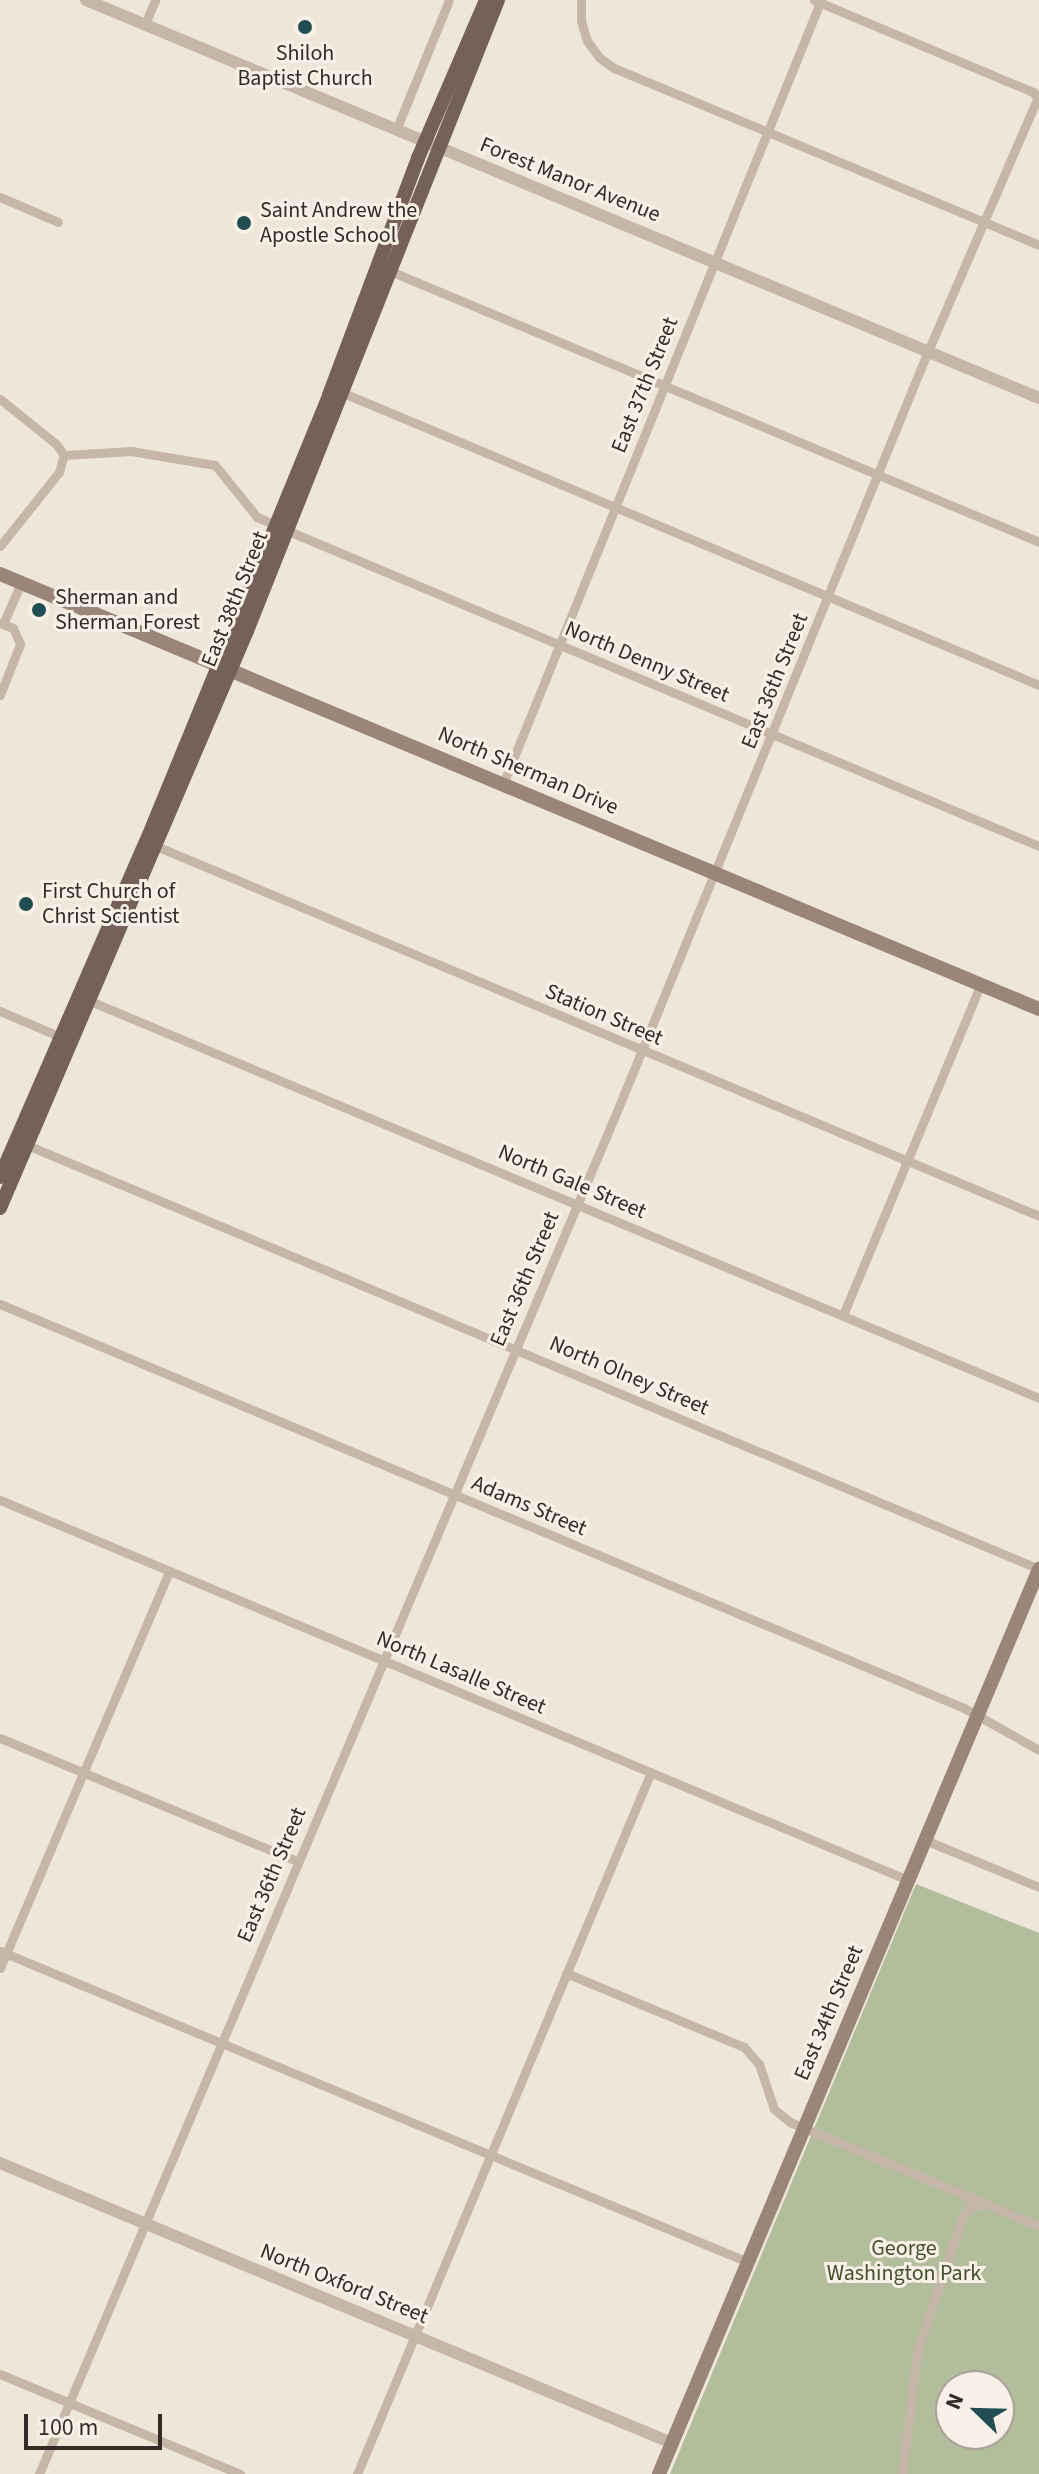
<!DOCTYPE html>
<html>
<head>
<meta charset="utf-8">
<style>
	body { margin:0 }
	#map { position:relative; width:1039px; height:2474px; overflow:hidden; background:#efe6da; font-family:"Source Sans 3",sans-serif }
	div>[style] { position:absolute }
	.green>* { inset:0; background:#b2bd9c }
	.minor>* { height:9px; margin:-4.5px; padding:0 4.5px; transform-origin:4.5px; border-radius:4.5px; background:#c6b6a7 }
	.tertiary>* { height:12px; margin:-6px; padding:0 6px; transform-origin:6px; border-radius:6px; background:#c6b6a7 }
	.secondary>* { height:14px; margin:-7px; padding:0 7px; transform-origin:7px; border-radius:7px; background:#9a8579 }
	.primary>* { height:14px; margin:-7px; padding:0 7px; transform-origin:7px; border-radius:7px; background:#746259 }
	.dots>* { width:22px; height:22px; translate:-50% -50%; box-sizing:border-box; border:4px solid #f8f0e6; border-radius:50% }
	span { translate:-50% -50%; white-space:nowrap; text-align:center; line-height:1.15; -webkit-text-stroke:6px #f8f0e6; paint-order:stroke }
	.poi-label { font-size:22px; color:#342b27 }
	.left { translate:0 -50%; text-align:left }
	.street-label { font-size:22px; color:#342b27 }
	.park-label { font-size:22px; color:#43502d }
	.north { position:absolute; left:935px; top:2370px; width:80px; height:80px; box-sizing:border-box; background:#f8f0e6; border:2px solid #aaa19a; border-radius:50%; rotate:293deg; font-size:22px; font-weight:700; line-height:32px; text-align:center; color:#342b27 }
	.north::after { content:''; display:block; margin:auto; width:28px; height:36px; background:#204e52; clip-path:polygon(50% 0,100% 100%,50% 72%,0 100%) }
	.scale { position:absolute; left:24px; top:2414px; width:138px; height:36px; box-sizing:border-box; border:4px solid #342b27; border-top:0; padding-left:10px; font-size:24px; line-height:28px; white-space:nowrap; color:#342b27; -webkit-text-stroke:6px #f8f0e6; paint-order:stroke }
</style>
</head>
<body>
<div id="map">
	<div class="green">
		<i style="clip-path:polygon(evenodd,916px 1884px,1039px 1933px,1039px 2474px,670px 2474px,916px 1884px,951px 2386px,999px 2386px,999px 2434px,951px 2434px,951px 2386px)"></i>
	</div>
	<div class="minor">
		<i style="left:581px;top:0;width:21px;rotate:90deg"></i>
		<i style="left:581px;top:21px;width:21px;rotate:73deg"></i>
		<i style="left:587px;top:41px;width:21px;rotate:53deg"></i>
		<i style="left:600px;top:58px;width:17px;rotate:36deg"></i>
		<i style="left:614px;top:68px;width:460px;rotate:22.6deg"></i>
		<i style="left:814px;top:0;width:238px;rotate:22.8deg"></i>
		<i style="left:1033px;top:92px;width:9px;rotate:49deg"></i>
		<i style="left:145px;top:24px;width:26px;rotate:-67deg"></i>
		<i style="left:396px;top:130px;width:140px;rotate:-67.8deg"></i>
		<i style="left:0;top:197px;width:63px;rotate:23.3deg"></i>
		<i style="left:390px;top:271px;width:703px;rotate:22.66deg"></i>
		<i style="left:341px;top:392px;width:757px;rotate:22.77deg"></i>
		<i style="left:0;top:399px;width:72px;rotate:38.8deg"></i>
		<i style="left:56px;top:444px;width:14px;rotate:54deg"></i>
		<i style="left:64px;top:455px;width:67px;rotate:-3.4deg"></i>
		<i style="left:131px;top:451px;width:85px;rotate:9.5deg"></i>
		<i style="left:215px;top:465px;width:67px;rotate:51.1deg"></i>
		<i style="left:257px;top:517px;width:21px;rotate:23deg"></i>
		<i style="left:286px;top:530px;width:817px;rotate:22.77deg"></i>
		<i style="left:0;top:546px;width:95px;rotate:-51.4deg"></i>
		<i style="left:59px;top:472px;width:18px;rotate:-74deg"></i>
		<i style="left:0;top:623px;width:14px;rotate:21deg"></i>
		<i style="left:13px;top:628px;width:17px;rotate:66deg"></i>
		<i style="left:20px;top:644px;width:55px;rotate:111.4deg"></i>
		<i style="left:3px;top:624px;width:45px;rotate:-66.3deg"></i>
		<i style="left:503px;top:784px;width:846px;rotate:-67.92deg"></i>
		<i style="left:156px;top:846px;width:957px;rotate:22.73deg"></i>
		<i style="left:90px;top:1001px;width:1029px;rotate:22.7deg"></i>
		<i style="left:0;top:1011px;width:69px;rotate:23.2deg"></i>
		<i style="left:27px;top:1145px;width:1097px;rotate:22.73deg"></i>
		<i style="left:0;top:1304px;width:1045px;rotate:22.74deg"></i>
		<i style="left:964px;top:1708px;width:86px;rotate:29.2deg"></i>
		<i style="left:843px;top:1315px;width:359px;rotate:-67.4deg"></i>
		<i style="left:0;top:1500px;width:984px;rotate:22.71deg"></i>
		<i style="left:0;top:1738px;width:321px;rotate:22.5deg"></i>
		<i style="left:925px;top:1840px;width:123px;rotate:22.4deg"></i>
		<i style="left:0;top:1951px;width:810px;rotate:22.58deg"></i>
		<i style="left:0;top:1968px;width:431px;rotate:-66.9deg"></i>
		<i style="left:566px;top:1973px;width:193px;rotate:22.6deg"></i>
		<i style="left:744px;top:2047px;width:23px;rotate:49deg"></i>
		<i style="left:759px;top:2064px;width:47px;rotate:71.6deg"></i>
		<i style="left:774px;top:2109px;width:21px;rotate:39deg"></i>
		<i style="left:790px;top:2122px;width:270px;rotate:22.7deg"></i>
		<i style="left:0;top:2374px;width:260px;rotate:22.6deg"></i>
		<i style="left:39px;top:2474px;width:1480px;rotate:-67.02deg"></i>
		<i style="left:617px;top:1111px;width:821px;rotate:-67.75deg"></i>
		<i style="left:928px;top:351px;width:279px;rotate:-66.6deg"></i>
		<i style="left:357px;top:2474px;width:761px;rotate:-67.28deg"></i>
		<i style="left:902px;top:2474px;width:127px;rotate:-82.8deg"></i>
		<i style="left:918px;top:2348px;width:137px;rotate:-71.3deg"></i>
		<i style="left:962px;top:2218px;width:14px;rotate:-54deg"></i>
		<i style="left:970px;top:2207px;width:14px;rotate:-12deg"></i>
	</div>
	<div class="tertiary">
		<i style="left:86px;top:0;width:1033px;rotate:22.67deg"></i>
		<i style="left:0;top:2163px;width:728px;rotate:22.62deg"></i>
	</div>
	<div class="secondary">
		<i style="left:0;top:574px;width:1126px;rotate:22.72deg"></i>
		<i style="left:659px;top:2474px;width:982px;rotate:-67.22deg"></i>
	</div>
	<div class="primary">
		<i style="left:0;top:1177px;width:365px;rotate:-66.5deg"></i>
		<i style="left:146px;top:842px;width:483px;rotate:-67.7deg"></i>
		<i style="left:329px;top:395px;width:253px;rotate:-69.4deg"></i>
		<i style="left:418px;top:158px;width:172px;rotate:-66.7deg"></i>
		<i style="left:0;top:1208px;width:628px;rotate:-66.83deg"></i>
		<i style="left:247px;top:631px;width:679px;rotate:-68.31deg"></i>
	</div>
	<div class="dots">
		<i style="left:305px;top:27px;background:#204e52"></i>
		<i style="left:244px;top:223px;background:#204e52"></i>
		<i style="left:39px;top:610px;background:#204e52"></i>
		<i style="left:26px;top:904px;background:#204e52"></i>
	</div>
	<div class="poi-label">
		<span style="left:305px;top:66px">Shiloh<br>Baptist Church</span>
		<span class="left" style="left:260px;top:223px">Saint Andrew the<br>Apostle School</span>
		<span class="left" style="left:55px;top:610px">Sherman and<br>Sherman Forest</span>
		<span class="left" style="left:42px;top:904px">First Church of<br>Christ Scientist</span>
	</div>
	<div class="street-label">
		<span style="left:570px;top:180px;rotate:22deg">Forest Manor Avenue</span>
		<span style="left:645px;top:385px;rotate:-68deg">East 37th Street</span>
		<span style="left:235px;top:599px;rotate:-68deg">East 38th Street</span>
		<span style="left:647px;top:662px;rotate:23deg">North Denny Street</span>
		<span style="left:775px;top:681px;rotate:-68deg">East 36th Street</span>
		<span style="left:528px;top:771px;rotate:23deg">North Sherman Drive</span>
		<span style="left:604px;top:1015px;rotate:23deg">Station Street</span>
		<span style="left:572px;top:1182px;rotate:23deg">North Gale Street</span>
		<span style="left:525px;top:1279px;rotate:-67deg">East 36th Street</span>
		<span style="left:629px;top:1376px;rotate:23deg">North Olney Street</span>
		<span style="left:529px;top:1506px;rotate:23deg">Adams Street</span>
		<span style="left:461px;top:1673px;rotate:23deg">North Lasalle Street</span>
		<span style="left:272px;top:1875px;rotate:-67deg">East 36th Street</span>
		<span style="left:829px;top:2013px;rotate:-67deg">East 34th Street</span>
		<span style="left:344px;top:2284px;rotate:22deg">North Oxford Street</span>
	</div>
	<div class="park-label">
		<span style="left:904px;top:2261px">George<br>Washington Park</span>
	</div>
	<div class="north">N</div>
	<div class="scale">100 m</div>
</div>
</body>
</html>
